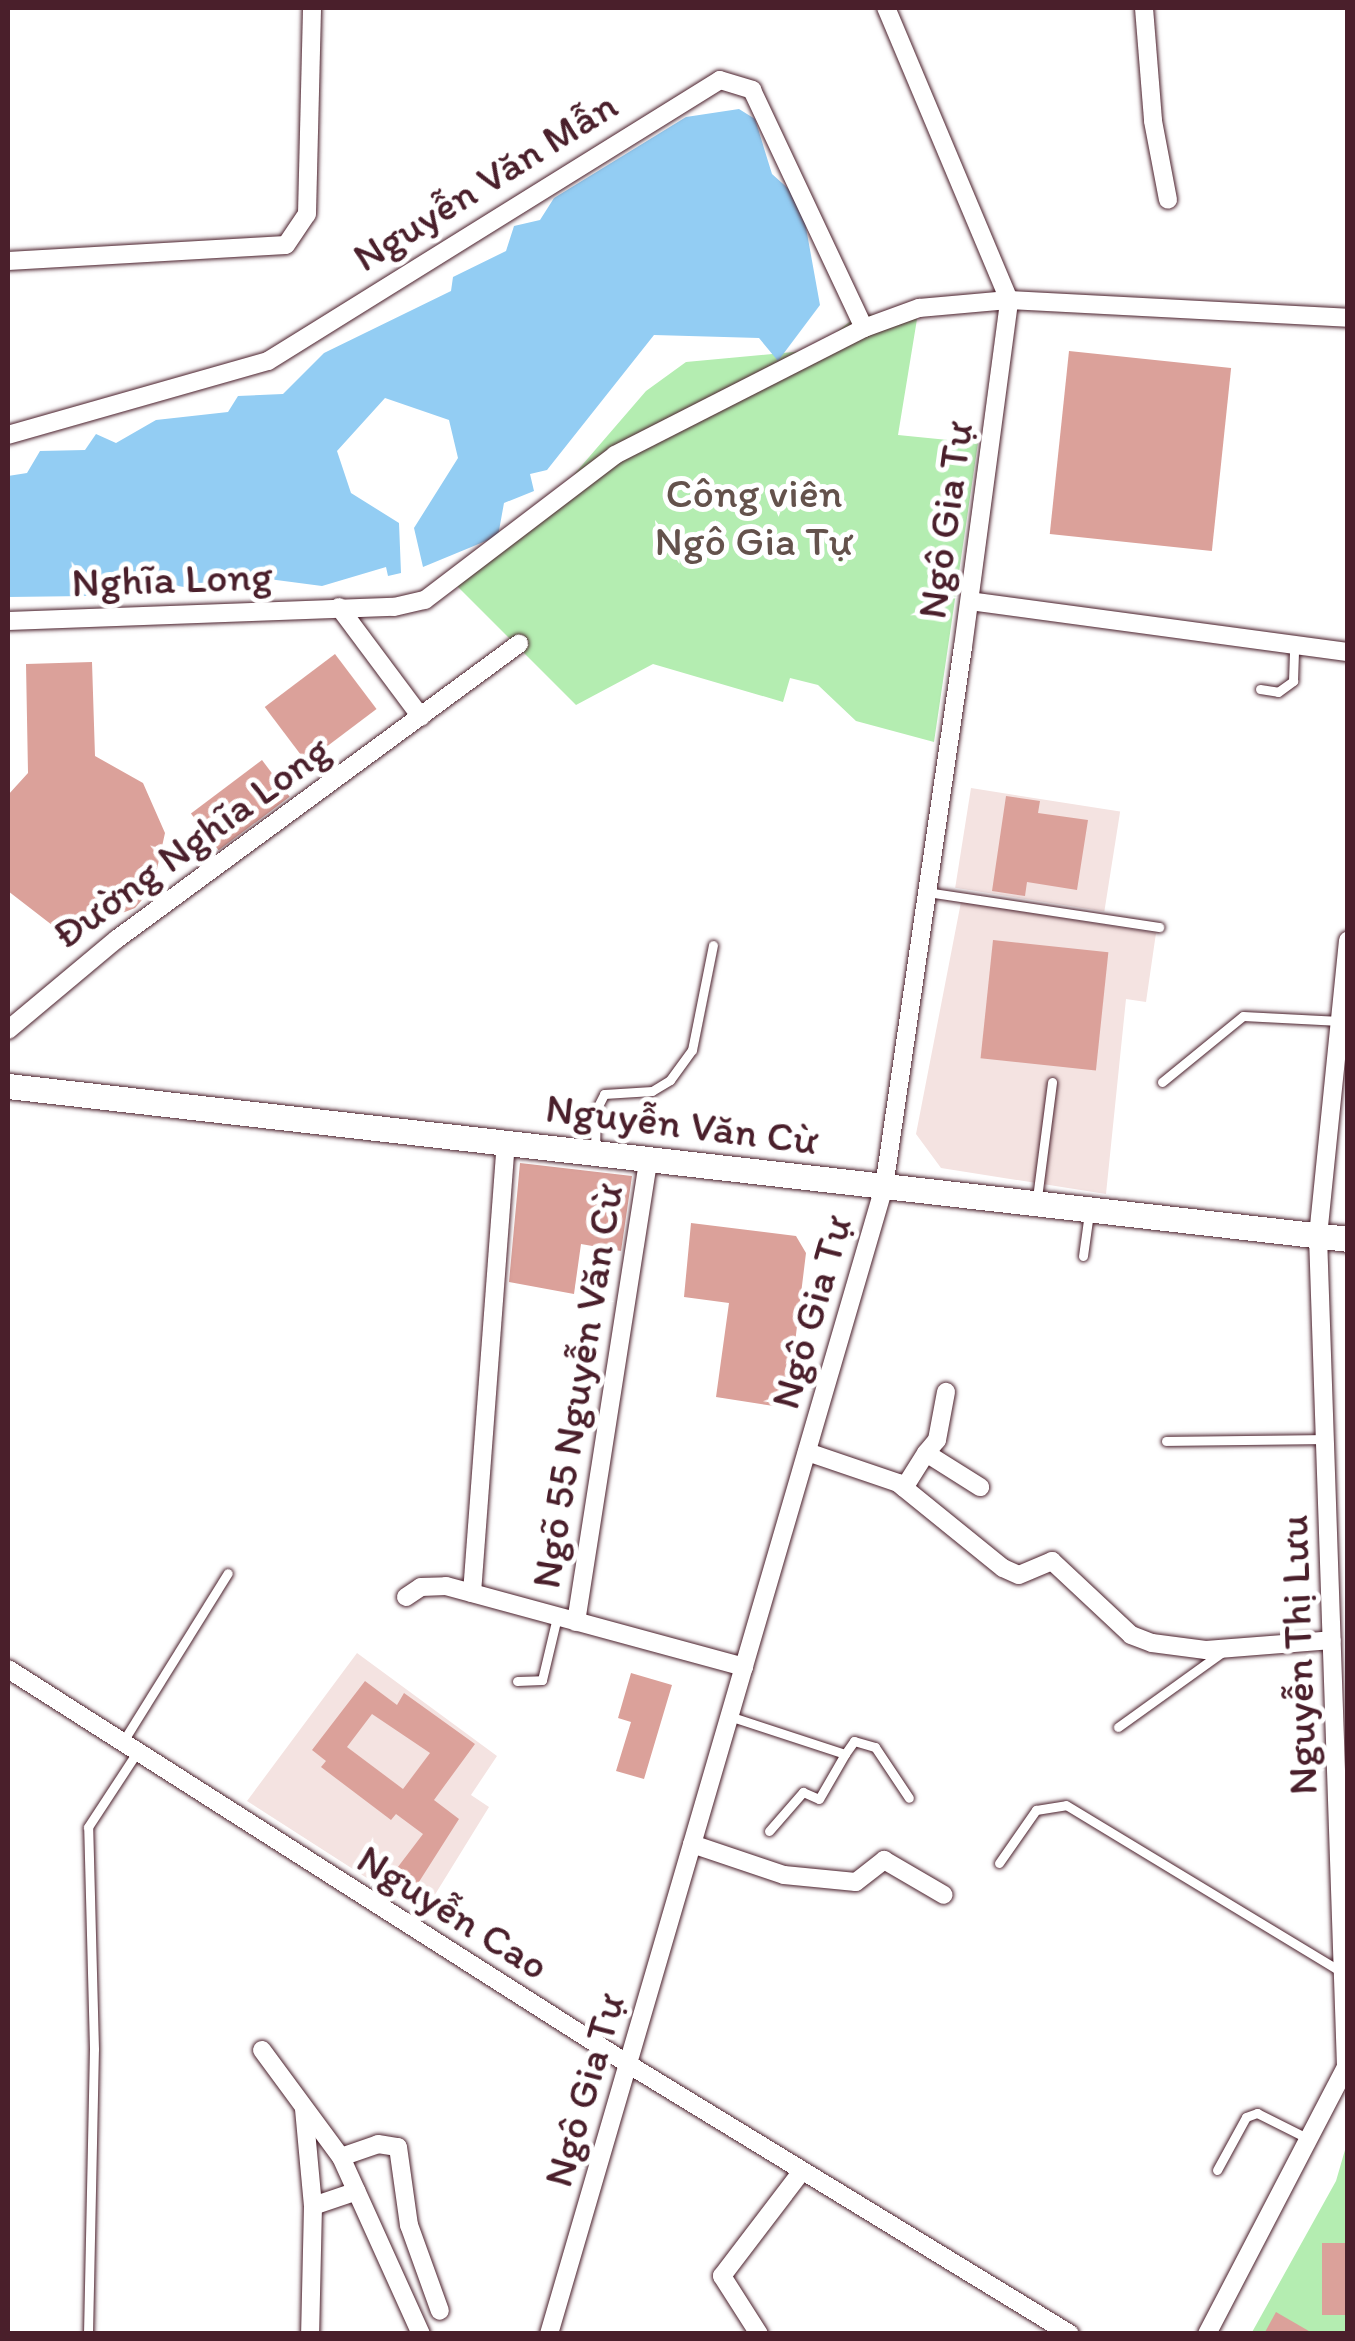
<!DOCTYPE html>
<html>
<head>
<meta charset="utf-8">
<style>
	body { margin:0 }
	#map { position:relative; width:1355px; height:2341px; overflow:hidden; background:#fff; font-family:Itim,sans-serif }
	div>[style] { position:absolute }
	.built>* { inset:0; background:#f4e3e1; transform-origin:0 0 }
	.green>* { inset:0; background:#b4edb1 }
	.water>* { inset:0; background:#93cdf3 }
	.building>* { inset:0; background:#dba19a; transform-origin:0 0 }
	.roads { filter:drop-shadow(0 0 2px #4a1f2b) drop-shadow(0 0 2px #4a1f2b) }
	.lane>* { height:9px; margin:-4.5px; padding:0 4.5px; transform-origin:4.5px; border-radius:4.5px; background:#fff }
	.street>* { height:18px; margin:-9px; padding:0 9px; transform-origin:9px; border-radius:9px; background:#fff }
	.secondary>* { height:25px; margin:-12.5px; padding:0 12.5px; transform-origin:12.5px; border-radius:12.5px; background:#fff }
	span { translate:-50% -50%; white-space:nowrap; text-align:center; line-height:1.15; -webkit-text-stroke:10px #fff; paint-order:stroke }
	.street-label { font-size:42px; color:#4a1f2b }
	.park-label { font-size:42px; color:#64524c }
	.frame { position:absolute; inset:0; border:10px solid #4a1f2b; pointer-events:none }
</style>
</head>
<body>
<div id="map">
	<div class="built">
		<i style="left:971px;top:788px;width:151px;height:101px;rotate:9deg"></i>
		<i style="clip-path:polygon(961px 902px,1156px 933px,1146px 1002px,1126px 999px,1106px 1194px,941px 1168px,916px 1134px)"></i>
		<i style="clip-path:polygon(357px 1653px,497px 1756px,471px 1795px,489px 1807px,423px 1914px,247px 1801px)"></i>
	</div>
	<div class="green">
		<i style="clip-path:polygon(918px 313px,898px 435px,978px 443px,934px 742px,856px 721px,818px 685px,790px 678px,783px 702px,653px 664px,576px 705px,453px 582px,558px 493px,646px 391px,686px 362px,814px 350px,858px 315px)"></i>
		<i style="clip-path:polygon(1347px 2143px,1347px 2333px,1251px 2334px,1336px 2181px)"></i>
	</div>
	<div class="water">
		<i style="clip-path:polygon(739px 109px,755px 119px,772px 174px,801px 200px,820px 305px,778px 361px,759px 338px,654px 335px,547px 470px,530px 474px,534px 491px,504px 503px,498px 536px,423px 567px,414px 528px,458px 458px,449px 420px,385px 398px,337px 451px,351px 493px,399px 523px,401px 573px,388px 576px,386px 567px,322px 586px,261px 578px,195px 589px,128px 577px,87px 596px,8px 597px,8px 476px,27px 473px,40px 451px,85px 450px,96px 434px,116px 443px,156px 420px,228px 412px,238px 396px,283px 394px,324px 353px,451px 291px,453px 277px,506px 251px,514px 226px,540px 220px,554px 198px,686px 117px)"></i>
	</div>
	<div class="building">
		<i style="left:1069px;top:351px;width:163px;height:184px;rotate:6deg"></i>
		<i style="left:335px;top:654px;width:69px;height:88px;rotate:53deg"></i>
		<i style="clip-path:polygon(92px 662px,95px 756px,143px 783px,165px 833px,153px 887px,135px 908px,81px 929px,52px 925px,8px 891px,8px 795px,28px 773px,26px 664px)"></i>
		<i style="left:262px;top:760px;width:46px;height:89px;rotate:53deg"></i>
		<i style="clip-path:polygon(1006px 796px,1040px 801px,1038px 813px,1088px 820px,1077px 890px,1027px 882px,1025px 896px,992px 891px)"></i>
		<i style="left:993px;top:940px;width:116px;height:119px;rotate:6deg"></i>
		<i style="clip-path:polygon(520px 1163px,632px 1176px,621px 1251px,581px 1244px,574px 1294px,509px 1282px)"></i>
		<i style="clip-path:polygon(691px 1223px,796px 1236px,806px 1253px,787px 1408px,716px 1397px,729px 1303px,684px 1297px)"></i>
		<i style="clip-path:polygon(631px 1673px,672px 1685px,644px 1779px,616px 1771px,631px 1722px,618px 1718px)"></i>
		<i style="clip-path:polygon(evenodd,365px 1681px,397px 1705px,404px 1693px,475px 1744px,434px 1800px,459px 1819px,410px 1896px,388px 1880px,423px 1834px,396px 1814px,391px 1820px,321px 1767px,326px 1761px,312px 1750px,365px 1681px,372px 1714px,430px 1753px,403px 1789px,347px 1747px,372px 1714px)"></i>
		<i style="left:1348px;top:2243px;width:72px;height:26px;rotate:90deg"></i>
		<i style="clip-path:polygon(1276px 2312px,1314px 2334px,1264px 2334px)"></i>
	</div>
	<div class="roads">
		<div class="lane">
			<i style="left:1260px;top:689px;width:18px;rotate:9deg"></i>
			<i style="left:1278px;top:692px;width:19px;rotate:-36deg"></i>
			<i style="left:1293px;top:681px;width:36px;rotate:-88deg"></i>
			<i style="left:927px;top:892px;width:235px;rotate:8.6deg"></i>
			<i style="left:1162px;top:1082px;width:104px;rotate:-39.2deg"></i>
			<i style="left:1243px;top:1016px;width:97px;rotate:3deg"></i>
			<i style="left:595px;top:1151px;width:41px;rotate:-88.6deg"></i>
			<i style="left:596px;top:1110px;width:18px;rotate:-63deg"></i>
			<i style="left:604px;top:1094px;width:48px;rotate:-3.6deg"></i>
			<i style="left:652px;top:1091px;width:21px;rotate:-31deg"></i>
			<i style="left:670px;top:1080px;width:37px;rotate:-54deg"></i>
			<i style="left:692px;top:1050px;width:107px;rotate:-78.7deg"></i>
			<i style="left:1037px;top:1198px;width:117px;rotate:-82.6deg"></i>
			<i style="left:1083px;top:1256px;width:43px;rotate:-82.1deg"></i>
			<i style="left:1166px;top:1441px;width:159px;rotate:-0.7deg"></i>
			<i style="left:517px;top:1681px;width:25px;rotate:-2deg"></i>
			<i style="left:542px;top:1680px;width:65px;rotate:-76.6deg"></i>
			<i style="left:729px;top:1716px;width:122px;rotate:18.1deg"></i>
			<i style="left:845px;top:1754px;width:16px;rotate:-55deg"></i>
			<i style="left:854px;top:1741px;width:22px;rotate:16deg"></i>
			<i style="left:875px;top:1747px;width:61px;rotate:56.3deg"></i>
			<i style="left:1118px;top:1727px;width:127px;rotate:-35.7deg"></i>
			<i style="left:122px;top:1743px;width:200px;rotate:-58.1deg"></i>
			<i style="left:769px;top:1831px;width:52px;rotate:-48.9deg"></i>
			<i style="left:803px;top:1792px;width:17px;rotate:24deg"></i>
			<i style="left:819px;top:1799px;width:52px;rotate:-60deg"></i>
			<i style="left:999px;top:1863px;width:65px;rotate:-55.1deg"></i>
			<i style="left:1036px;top:1810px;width:30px;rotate:-9deg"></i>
			<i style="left:1066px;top:1805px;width:323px;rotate:31.2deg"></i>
			<i style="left:1217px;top:2170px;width:60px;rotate:-61.3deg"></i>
			<i style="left:1246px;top:2117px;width:12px;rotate:-20deg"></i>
			<i style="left:1257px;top:2113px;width:58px;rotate:26.6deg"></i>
			<i style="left:88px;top:2334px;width:285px;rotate:-88.8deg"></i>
			<i style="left:94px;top:2049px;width:222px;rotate:-91.5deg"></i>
			<i style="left:88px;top:1827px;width:90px;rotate:-56.8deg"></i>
		</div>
		<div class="street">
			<i style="left:1144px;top:8px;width:113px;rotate:85.4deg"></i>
			<i style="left:1153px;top:121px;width:80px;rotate:79.2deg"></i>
			<i style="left:8px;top:261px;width:278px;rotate:-3.3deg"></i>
			<i style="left:286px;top:245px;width:37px;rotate:-56deg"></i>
			<i style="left:307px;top:214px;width:206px;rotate:-88.6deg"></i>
			<i style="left:8px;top:435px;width:270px;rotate:-15.9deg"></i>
			<i style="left:268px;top:361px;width:532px;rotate:-31.87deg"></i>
			<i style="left:720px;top:80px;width:34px;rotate:17deg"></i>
			<i style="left:752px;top:90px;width:263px;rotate:64.8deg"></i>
			<i style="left:970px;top:601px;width:381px;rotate:7.7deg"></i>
			<i style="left:339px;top:607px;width:137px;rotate:53.3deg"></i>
			<i style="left:8px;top:621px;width:386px;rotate:-2.1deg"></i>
			<i style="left:394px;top:607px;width:32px;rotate:-13deg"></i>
			<i style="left:425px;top:600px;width:239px;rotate:-37.3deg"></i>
			<i style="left:615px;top:455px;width:280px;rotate:-27deg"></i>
			<i style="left:864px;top:328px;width:59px;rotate:-20deg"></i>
			<i style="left:919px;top:308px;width:90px;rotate:-5.1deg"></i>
			<i style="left:1009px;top:300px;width:339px;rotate:3deg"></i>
			<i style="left:8px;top:1030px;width:142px;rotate:-39.9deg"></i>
			<i style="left:117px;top:939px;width:499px;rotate:-36.3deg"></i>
			<i style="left:807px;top:1452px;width:96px;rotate:18.8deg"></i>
			<i style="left:898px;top:1483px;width:135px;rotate:39deg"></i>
			<i style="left:1003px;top:1568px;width:17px;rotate:24deg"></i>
			<i style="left:1019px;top:1575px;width:36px;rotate:-23deg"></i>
			<i style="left:1052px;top:1561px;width:108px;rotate:43.1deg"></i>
			<i style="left:1131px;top:1635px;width:22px;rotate:21deg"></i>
			<i style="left:1152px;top:1643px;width:54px;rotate:7.4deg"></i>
			<i style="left:1206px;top:1650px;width:126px;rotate:-4.5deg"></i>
			<i style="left:926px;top:1453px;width:17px;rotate:-50deg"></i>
			<i style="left:937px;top:1440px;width:49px;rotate:-79.4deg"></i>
			<i style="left:904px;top:1488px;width:41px;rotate:-57.8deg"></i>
			<i style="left:926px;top:1453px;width:64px;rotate:32.2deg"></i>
			<i style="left:472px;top:1593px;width:450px;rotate:-85.7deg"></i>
			<i style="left:406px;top:1597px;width:18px;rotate:-34deg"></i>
			<i style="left:421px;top:1587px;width:25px;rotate:-2deg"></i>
			<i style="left:446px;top:1586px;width:309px;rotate:15.2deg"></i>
			<i style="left:576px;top:1622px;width:468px;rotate:-81.1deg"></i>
			<i style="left:8px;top:1669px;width:735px;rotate:32.5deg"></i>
			<i style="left:628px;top:2064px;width:518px;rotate:31.42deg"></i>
			<i style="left:692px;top:1844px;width:97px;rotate:18.6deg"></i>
			<i style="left:784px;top:1875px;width:72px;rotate:5.6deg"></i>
			<i style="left:856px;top:1882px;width:36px;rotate:-38deg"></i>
			<i style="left:884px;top:1860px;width:69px;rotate:30.3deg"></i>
			<i style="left:262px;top:2050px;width:133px;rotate:53.6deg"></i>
			<i style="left:341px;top:2157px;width:194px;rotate:65.7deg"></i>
			<i style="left:304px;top:2109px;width:97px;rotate:84.7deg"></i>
			<i style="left:313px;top:2206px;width:128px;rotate:91.3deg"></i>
			<i style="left:341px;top:2157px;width:39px;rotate:-19deg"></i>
			<i style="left:378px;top:2144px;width:20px;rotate:9deg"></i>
			<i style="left:398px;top:2147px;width:79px;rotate:82deg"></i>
			<i style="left:409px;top:2225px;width:91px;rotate:70.2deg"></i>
			<i style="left:313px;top:2206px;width:46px;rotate:-18.8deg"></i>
			<i style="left:549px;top:2334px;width:1195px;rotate:-73.72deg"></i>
			<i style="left:884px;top:1187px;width:546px;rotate:-81.68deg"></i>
			<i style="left:963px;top:647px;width:350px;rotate:-82.4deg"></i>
			<i style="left:1009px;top:300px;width:317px;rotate:-112.8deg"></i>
			<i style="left:759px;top:2334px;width:69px;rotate:-122.5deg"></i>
			<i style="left:722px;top:2276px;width:132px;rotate:-52.7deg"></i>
			<i style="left:1207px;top:2334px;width:301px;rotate:-62.5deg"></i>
			<i style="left:1346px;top:2067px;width:831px;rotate:-91.93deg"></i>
			<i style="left:1318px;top:1236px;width:297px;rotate:-84.2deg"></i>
		</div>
		<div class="secondary">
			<i style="left:8px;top:1086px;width:1349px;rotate:6.51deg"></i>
		</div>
	</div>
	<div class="street-label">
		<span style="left:485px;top:181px;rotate:-32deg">Nguyễn Văn Mẫn</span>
		<span style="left:945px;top:520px;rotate:-82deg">Ngô Gia Tự</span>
		<span style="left:172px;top:579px;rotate:-2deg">Nghĩa Long</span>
		<span style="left:191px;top:842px;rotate:-36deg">Đường Nghĩa Long</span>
		<span style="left:682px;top:1124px;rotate:7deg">Nguyễn Văn Cừ</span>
		<span style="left:811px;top:1312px;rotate:-74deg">Ngô Gia Tự</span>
		<span style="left:577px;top:1386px;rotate:-81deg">Ngõ 55 Nguyễn Văn Cừ</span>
		<span style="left:1298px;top:1655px;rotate:-92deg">Nguyễn Thị Lưu</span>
		<span style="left:453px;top:1912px;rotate:32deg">Nguyễn Cao</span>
		<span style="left:584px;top:2090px;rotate:-74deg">Ngô Gia Tự</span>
	</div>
	<div class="park-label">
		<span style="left:754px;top:517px">Công viên<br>Ngô Gia Tự</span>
	</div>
	<div class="frame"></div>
</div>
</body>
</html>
